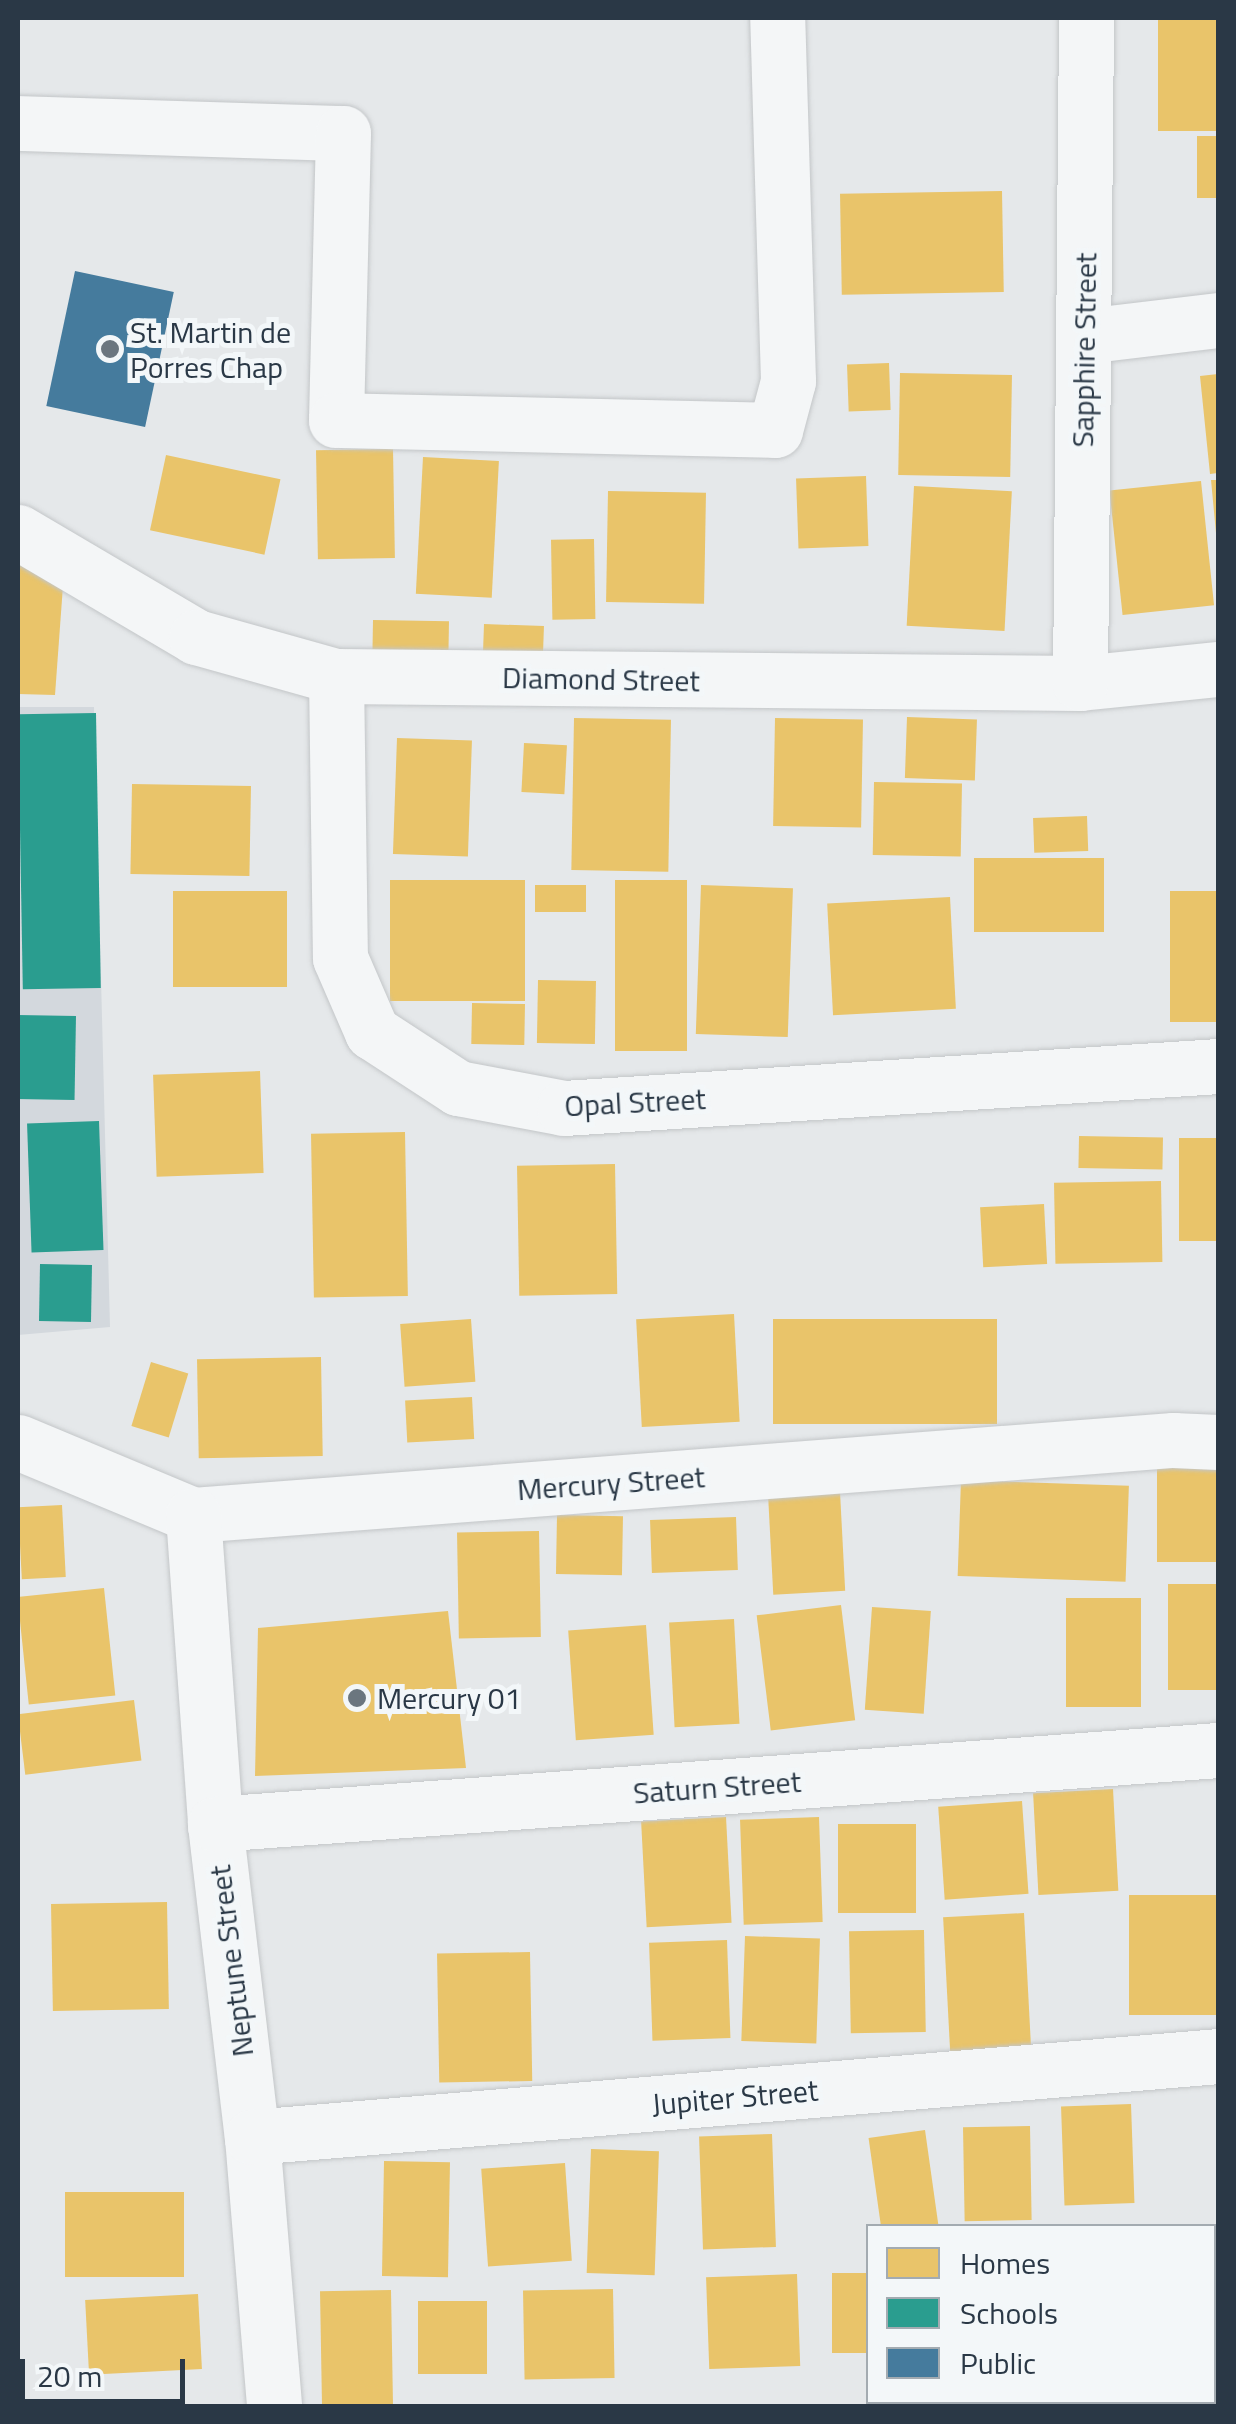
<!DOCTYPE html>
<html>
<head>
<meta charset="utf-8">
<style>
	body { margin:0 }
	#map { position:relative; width:1236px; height:2424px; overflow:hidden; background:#e5e8ea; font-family:"Titillium Web",sans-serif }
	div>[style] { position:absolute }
	.built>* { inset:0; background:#d3d8dd }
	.homes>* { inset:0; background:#e9c46a; transform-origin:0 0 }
	.schools>* { inset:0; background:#2a9d8f; transform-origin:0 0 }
	.public>* { inset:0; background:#457b9d; transform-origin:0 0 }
	.roads { filter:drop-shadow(0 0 2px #c3c6c8) drop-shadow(0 0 2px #c3c6c8) }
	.street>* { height:55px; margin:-27.5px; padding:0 27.5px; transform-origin:27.5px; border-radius:27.5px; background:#f4f6f7 }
	.dots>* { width:28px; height:28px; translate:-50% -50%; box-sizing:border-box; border:5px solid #f3f7f9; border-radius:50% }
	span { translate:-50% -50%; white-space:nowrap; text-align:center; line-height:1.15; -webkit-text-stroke:10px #f3f7f9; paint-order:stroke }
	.poi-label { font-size:30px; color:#2a3846 }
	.left { translate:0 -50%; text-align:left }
	.street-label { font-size:30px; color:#2a3846 }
	.frame { position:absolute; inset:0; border:20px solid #2a3846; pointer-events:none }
	.legend { position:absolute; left:866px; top:2224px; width:350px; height:180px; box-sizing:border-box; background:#f3f7f9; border:2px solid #a3abb1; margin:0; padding:12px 18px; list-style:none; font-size:30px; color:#2a3846 }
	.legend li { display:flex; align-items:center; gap:20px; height:50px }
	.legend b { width:50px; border:2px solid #a3abb1 }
	.scale { position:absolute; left:20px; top:2359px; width:165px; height:45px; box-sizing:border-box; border:5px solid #2a3846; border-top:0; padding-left:12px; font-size:30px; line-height:35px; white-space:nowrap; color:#2a3846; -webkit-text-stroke:8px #f3f7f9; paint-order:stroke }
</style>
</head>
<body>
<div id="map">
	<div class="built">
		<i style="clip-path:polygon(18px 707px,94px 707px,110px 1327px,18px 1335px)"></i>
	</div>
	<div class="homes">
		<i style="left:1158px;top:18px;width:60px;height:113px"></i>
		<i style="left:1218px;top:136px;width:62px;height:21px;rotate:90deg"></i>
		<i style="left:1002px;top:191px;width:101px;height:162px;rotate:89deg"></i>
		<i style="left:889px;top:363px;width:47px;height:42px;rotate:88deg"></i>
		<i style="left:900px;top:373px;width:112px;height:102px;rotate:1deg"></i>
		<i style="clip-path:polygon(1218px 374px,1218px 473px,1210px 474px,1200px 376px)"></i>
		<i style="left:393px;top:449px;width:109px;height:77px;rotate:89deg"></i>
		<i style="left:166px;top:455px;width:117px;height:77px;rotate:12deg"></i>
		<i style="left:423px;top:457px;width:76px;height:137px;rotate:3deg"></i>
		<i style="left:866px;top:476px;width:70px;height:70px;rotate:88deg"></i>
		<i style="clip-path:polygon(1211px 480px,1218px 480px,1218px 533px,1216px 533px)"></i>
		<i style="left:1201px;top:481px;width:125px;height:92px;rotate:84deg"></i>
		<i style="left:914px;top:486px;width:98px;height:140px;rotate:3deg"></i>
		<i style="left:608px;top:491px;width:98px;height:111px;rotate:1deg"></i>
		<i style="left:594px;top:539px;width:80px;height:43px;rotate:89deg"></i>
		<i style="clip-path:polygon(18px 552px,64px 572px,55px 695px,18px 694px)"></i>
		<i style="left:373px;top:620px;width:76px;height:42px;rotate:1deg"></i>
		<i style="left:484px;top:624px;width:60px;height:44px;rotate:2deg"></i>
		<i style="left:907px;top:717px;width:70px;height:61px;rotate:2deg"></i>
		<i style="left:574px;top:718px;width:97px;height:152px;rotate:1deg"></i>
		<i style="left:775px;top:718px;width:88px;height:108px;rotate:1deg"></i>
		<i style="left:397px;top:738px;width:75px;height:116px;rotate:2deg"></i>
		<i style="left:524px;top:743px;width:43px;height:49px;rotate:3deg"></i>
		<i style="left:874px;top:782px;width:88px;height:73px;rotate:1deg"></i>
		<i style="left:132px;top:784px;width:119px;height:90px;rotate:1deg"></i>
		<i style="left:1087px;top:816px;width:35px;height:54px;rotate:88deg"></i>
		<i style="left:974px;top:858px;width:130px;height:74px"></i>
		<i style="left:390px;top:880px;width:135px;height:121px"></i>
		<i style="left:615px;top:880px;width:72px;height:171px"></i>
		<i style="left:535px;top:885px;width:51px;height:27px"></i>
		<i style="left:701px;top:885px;width:92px;height:149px;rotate:2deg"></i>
		<i style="left:173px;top:891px;width:114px;height:96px"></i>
		<i style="left:1218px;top:891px;width:131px;height:48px;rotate:90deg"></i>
		<i style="left:950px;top:897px;width:112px;height:123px;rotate:87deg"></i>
		<i style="left:538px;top:980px;width:58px;height:63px;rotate:1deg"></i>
		<i style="left:525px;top:1004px;width:41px;height:53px;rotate:91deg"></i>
		<i style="left:260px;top:1071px;width:102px;height:107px;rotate:88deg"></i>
		<i style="left:405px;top:1132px;width:164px;height:94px;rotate:89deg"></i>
		<i style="left:1079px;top:1136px;width:84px;height:32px;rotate:1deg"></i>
		<i style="left:1218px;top:1138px;width:103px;height:39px;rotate:90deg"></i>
		<i style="left:615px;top:1164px;width:130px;height:98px;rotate:89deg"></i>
		<i style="left:1161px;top:1181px;width:81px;height:107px;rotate:89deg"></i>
		<i style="left:1044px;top:1204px;width:60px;height:64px;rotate:87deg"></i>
		<i style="left:734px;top:1314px;width:108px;height:98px;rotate:87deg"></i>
		<i style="left:471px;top:1319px;width:63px;height:71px;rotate:86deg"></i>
		<i style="left:997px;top:1319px;width:105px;height:224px;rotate:90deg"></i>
		<i style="left:321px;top:1357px;width:99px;height:124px;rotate:89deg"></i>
		<i style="left:151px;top:1362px;width:39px;height:67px;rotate:17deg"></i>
		<i style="left:472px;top:1397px;width:42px;height:67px;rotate:87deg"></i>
		<i style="left:1218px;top:1463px;width:99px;height:61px;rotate:90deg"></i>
		<i style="left:961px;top:1480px;width:168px;height:96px;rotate:2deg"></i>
		<i style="left:840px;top:1492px;width:99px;height:72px;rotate:87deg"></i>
		<i style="left:62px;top:1505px;width:72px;height:44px;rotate:87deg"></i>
		<i style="left:557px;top:1515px;width:66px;height:59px;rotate:1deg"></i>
		<i style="left:736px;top:1517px;width:53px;height:86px;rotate:88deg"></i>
		<i style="left:539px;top:1531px;width:106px;height:82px;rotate:89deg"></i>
		<i style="left:1168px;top:1584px;width:50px;height:106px"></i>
		<i style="left:104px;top:1588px;width:108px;height:87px;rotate:84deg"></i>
		<i style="left:1066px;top:1598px;width:75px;height:109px"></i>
		<i style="left:841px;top:1605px;width:116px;height:85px;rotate:83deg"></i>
		<i style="left:872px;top:1607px;width:59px;height:103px;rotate:4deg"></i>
		<i style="clip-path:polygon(448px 1611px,466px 1768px,255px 1776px,258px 1628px)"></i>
		<i style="left:734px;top:1619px;width:105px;height:65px;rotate:87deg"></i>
		<i style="left:646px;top:1625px;width:110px;height:78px;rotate:86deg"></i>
		<i style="left:134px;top:1700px;width:61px;height:117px;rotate:83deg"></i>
		<i style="left:1113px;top:1789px;width:102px;height:80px;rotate:87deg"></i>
		<i style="left:1022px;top:1801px;width:93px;height:84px;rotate:86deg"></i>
		<i style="left:726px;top:1817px;width:106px;height:85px;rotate:87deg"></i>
		<i style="left:819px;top:1817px;width:105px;height:79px;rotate:88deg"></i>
		<i style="left:838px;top:1824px;width:78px;height:89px"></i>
		<i style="left:1218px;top:1895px;width:120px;height:89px;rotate:90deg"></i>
		<i style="left:167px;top:1902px;width:107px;height:116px;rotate:89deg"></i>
		<i style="left:1024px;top:1913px;width:136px;height:81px;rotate:87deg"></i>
		<i style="left:924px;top:1930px;width:102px;height:75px;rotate:89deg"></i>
		<i style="left:745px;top:1936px;width:75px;height:105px;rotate:2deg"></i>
		<i style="left:727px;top:1940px;width:98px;height:78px;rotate:88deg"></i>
		<i style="left:530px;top:1952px;width:129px;height:93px;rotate:89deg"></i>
		<i style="left:1131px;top:2104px;width:99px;height:70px;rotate:88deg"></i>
		<i style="left:1030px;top:2126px;width:94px;height:67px;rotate:89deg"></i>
		<i style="left:925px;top:2130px;width:95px;height:57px;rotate:82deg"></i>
		<i style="left:772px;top:2134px;width:113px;height:73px;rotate:88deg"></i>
		<i style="left:591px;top:2149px;width:68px;height:124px;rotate:2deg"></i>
		<i style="left:384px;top:2161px;width:66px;height:115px;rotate:1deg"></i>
		<i style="left:565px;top:2163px;width:98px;height:84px;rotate:86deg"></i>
		<i style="left:184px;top:2192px;width:85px;height:119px;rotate:90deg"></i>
		<i style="left:1214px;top:2231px;width:4px;height:125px"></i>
		<i style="left:832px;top:2273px;width:36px;height:80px"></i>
		<i style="left:797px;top:2274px;width:92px;height:91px;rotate:88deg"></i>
		<i style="left:613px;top:2289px;width:89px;height:90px;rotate:89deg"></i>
		<i style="left:391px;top:2290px;width:116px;height:71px;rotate:89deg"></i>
		<i style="left:198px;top:2294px;width:75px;height:113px;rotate:87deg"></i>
		<i style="left:418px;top:2301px;width:69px;height:73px"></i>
	</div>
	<div class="schools">
		<i style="left:96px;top:713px;width:275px;height:78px;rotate:89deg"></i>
		<i style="left:18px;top:1015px;width:58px;height:84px;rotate:1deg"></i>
		<i style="left:99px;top:1121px;width:129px;height:72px;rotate:88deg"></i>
		<i style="left:40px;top:1264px;width:52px;height:57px;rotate:1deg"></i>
	</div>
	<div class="public">
		<i style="left:75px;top:271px;width:101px;height:138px;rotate:12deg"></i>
	</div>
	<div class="roads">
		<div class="street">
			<i style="left:18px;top:123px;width:325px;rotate:1.8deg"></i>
			<i style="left:343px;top:133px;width:287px;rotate:91.4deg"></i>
			<i style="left:336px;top:420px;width:439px;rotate:1.3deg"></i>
			<i style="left:775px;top:430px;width:51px;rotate:-75.1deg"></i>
			<i style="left:788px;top:381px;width:363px;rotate:-91.7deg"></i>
			<i style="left:1084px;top:336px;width:135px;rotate:-6.8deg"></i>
			<i style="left:18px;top:532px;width:207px;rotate:30.5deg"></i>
			<i style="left:196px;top:637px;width:145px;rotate:15.6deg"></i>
			<i style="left:336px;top:676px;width:744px;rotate:0.54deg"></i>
			<i style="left:1080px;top:683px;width:139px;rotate:-5.8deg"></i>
			<i style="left:336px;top:676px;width:282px;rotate:89.2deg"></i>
			<i style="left:340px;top:958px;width:81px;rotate:66.6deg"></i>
			<i style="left:372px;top:1032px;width:103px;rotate:33.1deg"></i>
			<i style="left:458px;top:1088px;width:108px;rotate:10.7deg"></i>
			<i style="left:564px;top:1108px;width:655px;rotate:-3.67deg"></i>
			<i style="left:1080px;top:683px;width:665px;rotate:-89.48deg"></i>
			<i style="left:18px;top:1442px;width:190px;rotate:22.6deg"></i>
			<i style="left:193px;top:1515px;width:983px;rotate:-4.38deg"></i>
			<i style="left:1173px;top:1440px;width:45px;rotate:2.5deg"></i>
			<i style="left:193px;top:1515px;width:310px;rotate:85.9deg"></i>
			<i style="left:215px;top:1824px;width:315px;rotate:83.3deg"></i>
			<i style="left:252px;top:2137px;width:270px;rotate:85.3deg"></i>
			<i style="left:215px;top:1824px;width:1006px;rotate:-4.22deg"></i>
			<i style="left:252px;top:2137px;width:969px;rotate:-4.79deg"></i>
			<i style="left:1214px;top:2386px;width:4px"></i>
			<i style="left:916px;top:2406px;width:74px;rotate:-3.1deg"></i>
		</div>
	</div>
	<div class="dots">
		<i style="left:110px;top:349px;background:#6b767f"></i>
		<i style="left:357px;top:1698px;background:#6b767f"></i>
	</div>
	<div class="poi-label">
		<span class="left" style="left:130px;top:349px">St. Martin de<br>Porres Chap</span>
		<span class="left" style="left:377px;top:1698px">Mercury 01</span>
	</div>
	<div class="street-label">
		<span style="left:1084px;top:350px;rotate:-89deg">Sapphire Street</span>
		<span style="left:601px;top:679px;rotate:1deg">Diamond Street</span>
		<span style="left:635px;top:1102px;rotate:-3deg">Opal Street</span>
		<span style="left:611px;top:1483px;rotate:-4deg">Mercury Street</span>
		<span style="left:717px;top:1787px;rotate:-4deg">Saturn Street</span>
		<span style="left:231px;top:1961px;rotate:-97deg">Neptune Street</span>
		<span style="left:735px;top:2097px;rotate:-5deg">Jupiter Street</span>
	</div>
	<div class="frame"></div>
	<ul class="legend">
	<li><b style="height:28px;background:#e9c46a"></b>Homes</li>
	<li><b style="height:28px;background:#2a9d8f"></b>Schools</li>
	<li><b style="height:28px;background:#457b9d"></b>Public</li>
	</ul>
	<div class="scale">20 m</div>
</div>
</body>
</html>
